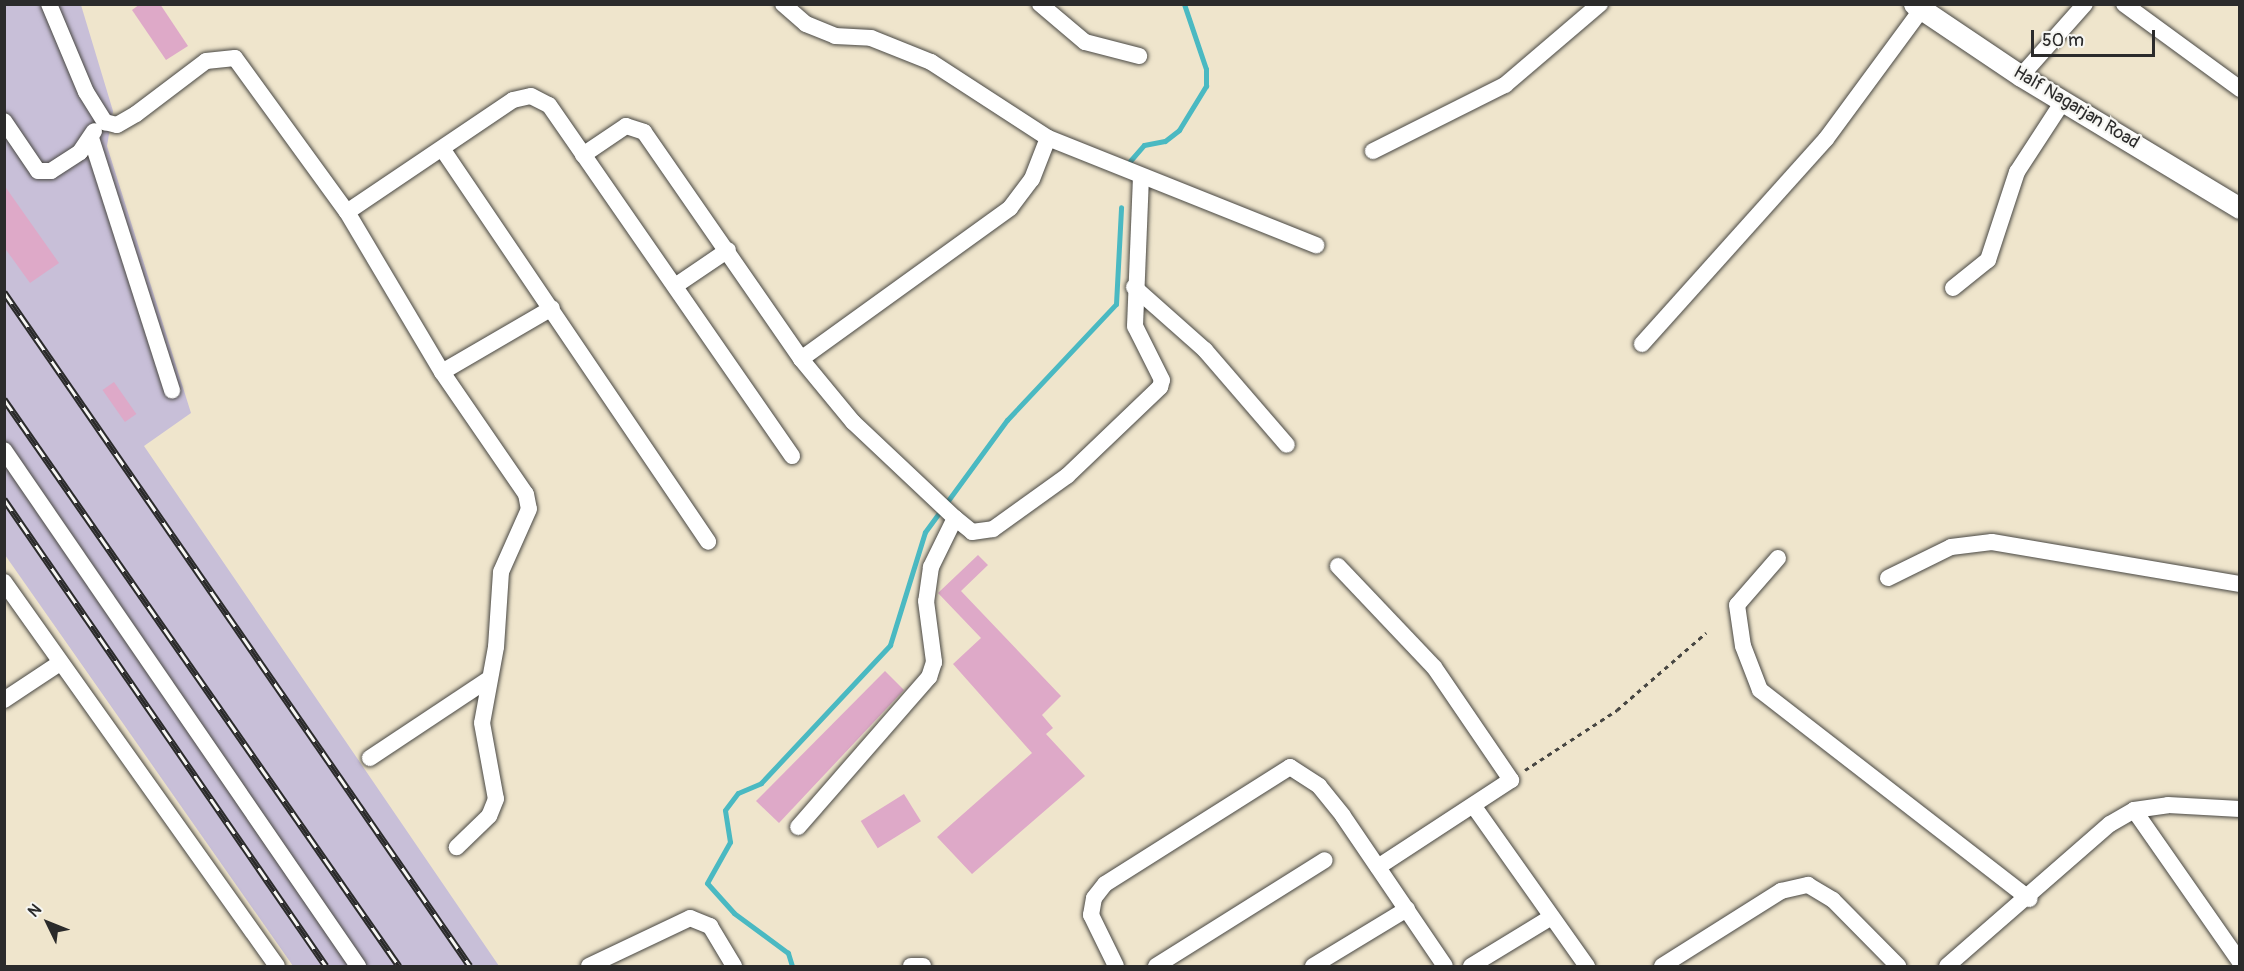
<!DOCTYPE html>
<html>
<head>
<meta charset="utf-8">
<style>
	body { margin:0 }
	#map { position:relative; width:2244px; height:971px; overflow:hidden; background:#efe5cc; font-family:Pangolin,sans-serif }
	div>[style] { position:absolute }
	.industrial>* { inset:0; background:#c8bfd8 }
	.stream>* { height:5px; margin:-2.5px; padding:0 2.5px; transform-origin:2.5px; border-radius:2.5px; background:#4ab9c2 }
	.building>* { inset:0; background:#dea9c8; transform-origin:0 0 }
	.path>* { height:3px; margin-top:-1.5px; transform-origin:0; background:repeating-linear-gradient(90deg,#484743 0 4.5px,transparent 0 9px) }
	.roads { filter:drop-shadow(0 0 2px #484743) drop-shadow(0 0 2px #484743) }
	.minor>* { height:16px; margin:-8px; padding:0 8px; transform-origin:8px; border-radius:8px; background:#fff }
	.major>* { height:21px; margin:-10.5px; padding:0 10.5px; transform-origin:10.5px; border-radius:10.5px; background:#fff }
	.rail>* { height:7px; margin-top:-3.5px; transform-origin:0; background:repeating-linear-gradient(90deg,#f6f6f2 0 14px,#2b2b2b 0 28px); box-sizing:border-box; border-block:2px solid #2b2b2b }
	span { translate:-50% -50%; white-space:nowrap; text-align:center; line-height:1.15; -webkit-text-stroke:4.5px #f6f6f2; paint-order:stroke }
	.street-label { font-size:18px; color:#2b2b2b }
	.frame { position:absolute; inset:0; border:6px solid #2b2b2b; pointer-events:none }
	.north { position:absolute; left:18px; top:893px; width:60px; height:60px; -webkit-text-stroke:4px #f6f6f2; paint-order:stroke; rotate:313deg; font-size:16px; font-weight:700; line-height:24px; text-align:center; color:#2b2b2b }
	.north::after { content:''; display:block; margin:auto; width:21px; height:27px; background:#2b2b2b; clip-path:polygon(50% 0,100% 100%,50% 72%,0 100%) }
	.scale { position:absolute; left:2031px; top:30px; width:124px; height:27px; box-sizing:border-box; border:3px solid #2b2b2b; border-top:0; padding-left:8px; font-size:18px; line-height:21px; white-space:nowrap; color:#2b2b2b; -webkit-text-stroke:4px #f6f6f2; paint-order:stroke }
</style>
</head>
<body>
<div id="map">
	<div class="industrial">
		<i style="clip-path:polygon(4px 5px,81px 5px,113px 111px,107px 146px,191px 413px,144px 446px,499px 966px,293px 966px,5px 555px)"></i>
	</div>
	<div class="stream">
		<i style="left:1130px;top:161px;width:21px;rotate:-49deg"></i>
		<i style="left:1144px;top:145px;width:21px;rotate:-11deg"></i>
		<i style="left:1165px;top:141px;width:18px;rotate:-38deg"></i>
		<i style="left:1179px;top:130px;width:52px;rotate:-58.5deg"></i>
		<i style="left:1206px;top:86px;width:17px;rotate:-90deg"></i>
		<i style="left:1206px;top:69px;width:69px;rotate:-108.7deg"></i>
		<i style="left:792px;top:966px;width:14px;rotate:-107deg"></i>
		<i style="left:788px;top:953px;width:67px;rotate:-143.5deg"></i>
		<i style="left:734px;top:913px;width:40px;rotate:-132deg"></i>
		<i style="left:707px;top:883px;width:47px;rotate:-60.7deg"></i>
		<i style="left:730px;top:842px;width:32px;rotate:-99deg"></i>
		<i style="left:725px;top:810px;width:21px;rotate:-53deg"></i>
		<i style="left:738px;top:793px;width:25px;rotate:-23deg"></i>
		<i style="left:761px;top:783px;width:189px;rotate:-46.9deg"></i>
		<i style="left:890px;top:645px;width:118px;rotate:-72.8deg"></i>
		<i style="left:925px;top:532px;width:139px;rotate:-53.8deg"></i>
		<i style="left:1007px;top:420px;width:159px;rotate:-46.8deg"></i>
		<i style="left:1116px;top:304px;width:97px;rotate:-87deg"></i>
	</div>
	<div class="building">
		<i style="clip-path:polygon(140px 4px,160px 4px,188px 46px,166px 60px,132px 10px)"></i>
		<i style="clip-path:polygon(4px 185px,59px 263px,30px 283px,4px 247px)"></i>
		<i style="left:114px;top:382px;width:39px;height:14px;rotate:55deg"></i>
		<i style="clip-path:polygon(978px 555px,988px 565px,961px 591px,1061px 696px,1042px 715px,1053px 728px,1046px 734px,1085px 776px,972px 874px,937px 837px,1032px 753px,953px 664px,981px 638px,938px 593px)"></i>
		<i style="clip-path:polygon(885px 671px,904px 690px,779px 823px,756px 801px)"></i>
		<i style="left:904px;top:794px;width:32px;height:51px;rotate:58deg"></i>
	</div>
	<div class="path">
		<i style="left:1525px;top:770px;width:110px;rotate:-33.1deg"></i>
		<i style="left:1617px;top:710px;width:118px;rotate:-40.9deg"></i>
	</div>
	<div class="roads">
		<div class="minor">
			<i style="left:49px;top:4px;width:95px;rotate:67.2deg"></i>
			<i style="left:86px;top:92px;width:36px;rotate:58deg"></i>
			<i style="left:105px;top:122px;width:12px;rotate:14deg"></i>
			<i style="left:117px;top:125px;width:22px;rotate:-30deg"></i>
			<i style="left:136px;top:114px;width:88px;rotate:-37.1deg"></i>
			<i style="left:206px;top:61px;width:29px;rotate:-6deg"></i>
			<i style="left:235px;top:58px;width:190px;rotate:54deg"></i>
			<i style="left:347px;top:212px;width:200px;rotate:-34deg"></i>
			<i style="left:513px;top:100px;width:18px;rotate:-13deg"></i>
			<i style="left:531px;top:96px;width:20px;rotate:27deg"></i>
			<i style="left:549px;top:105px;width:427px;rotate:55.3deg"></i>
			<i style="left:783px;top:4px;width:30px;rotate:41deg"></i>
			<i style="left:806px;top:24px;width:31px;rotate:22deg"></i>
			<i style="left:835px;top:36px;width:36px;rotate:3deg"></i>
			<i style="left:871px;top:38px;width:65px;rotate:21.8deg"></i>
			<i style="left:931px;top:62px;width:140px;rotate:33deg"></i>
			<i style="left:1048px;top:138px;width:289px;rotate:21.8deg"></i>
			<i style="left:1040px;top:4px;width:59px;rotate:40.2deg"></i>
			<i style="left:1085px;top:42px;width:56px;rotate:14.5deg"></i>
			<i style="left:2124px;top:4px;width:144px;rotate:36.2deg"></i>
			<i style="left:2021px;top:76px;width:96px;rotate:-48.4deg"></i>
			<i style="left:4px;top:121px;width:60px;rotate:55.8deg"></i>
			<i style="left:38px;top:171px;width:13px"></i>
			<i style="left:51px;top:171px;width:35px;rotate:-33deg"></i>
			<i style="left:80px;top:152px;width:25px;rotate:-56deg"></i>
			<i style="left:92px;top:141px;width:262px;rotate:72.2deg"></i>
			<i style="left:443px;top:150px;width:473px;rotate:55.9deg"></i>
			<i style="left:1373px;top:151px;width:148px;rotate:-26.6deg"></i>
			<i style="left:1505px;top:85px;width:125px;rotate:-40.5deg"></i>
			<i style="left:583px;top:155px;width:52px;rotate:-34deg"></i>
			<i style="left:626px;top:126px;width:19px;rotate:18deg"></i>
			<i style="left:644px;top:132px;width:276px;rotate:55.3deg"></i>
			<i style="left:801px;top:359px;width:82px;rotate:50.5deg"></i>
			<i style="left:853px;top:422px;width:140px;rotate:43.3deg"></i>
			<i style="left:955px;top:518px;width:55px;rotate:116.1deg"></i>
			<i style="left:931px;top:567px;width:34px;rotate:98deg"></i>
			<i style="left:926px;top:601px;width:62px;rotate:82.5deg"></i>
			<i style="left:934px;top:662px;width:16px;rotate:108deg"></i>
			<i style="left:929px;top:677px;width:199px;rotate:131.1deg"></i>
			<i style="left:347px;top:212px;width:186px;rotate:59.3deg"></i>
			<i style="left:442px;top:372px;width:148px;rotate:55.5deg"></i>
			<i style="left:526px;top:494px;width:15px;rotate:79deg"></i>
			<i style="left:529px;top:509px;width:69px;rotate:114deg"></i>
			<i style="left:501px;top:572px;width:75px;rotate:93.8deg"></i>
			<i style="left:496px;top:647px;width:77px;rotate:100.4deg"></i>
			<i style="left:482px;top:723px;width:77px;rotate:79.6deg"></i>
			<i style="left:496px;top:799px;width:18px;rotate:112deg"></i>
			<i style="left:489px;top:816px;width:45px;rotate:135.9deg"></i>
			<i style="left:675px;top:286px;width:64px;rotate:-34.2deg"></i>
			<i style="left:1134px;top:287px;width:95px;rotate:41.6deg"></i>
			<i style="left:1205px;top:350px;width:125px;rotate:49.2deg"></i>
			<i style="left:1953px;top:288px;width:45px;rotate:-38.7deg"></i>
			<i style="left:1988px;top:260px;width:93px;rotate:-71.8deg"></i>
			<i style="left:2017px;top:172px;width:86px;rotate:-56.9deg"></i>
			<i style="left:1642px;top:344px;width:275px;rotate:-48.1deg"></i>
			<i style="left:1826px;top:139px;width:162px;rotate:-53.6deg"></i>
			<i style="left:801px;top:359px;width:258px;rotate:-35.8deg"></i>
			<i style="left:1010px;top:208px;width:36px;rotate:-53deg"></i>
			<i style="left:1032px;top:179px;width:44px;rotate:-68.7deg"></i>
			<i style="left:442px;top:372px;width:127px;rotate:-30.2deg"></i>
			<i style="left:4px;top:450px;width:626px;rotate:55.55deg"></i>
			<i style="left:955px;top:518px;width:22px;rotate:39deg"></i>
			<i style="left:972px;top:532px;width:21px;rotate:-8deg"></i>
			<i style="left:993px;top:529px;width:91px;rotate:-35.6deg"></i>
			<i style="left:1067px;top:476px;width:129px;rotate:-43.7deg"></i>
			<i style="left:1160px;top:387px;width:7px;rotate:-74deg"></i>
			<i style="left:1162px;top:380px;width:60px;rotate:-116.6deg"></i>
			<i style="left:1135px;top:326px;width:147px;rotate:-87.7deg"></i>
			<i style="left:1778px;top:558px;width:62px;rotate:131.1deg"></i>
			<i style="left:1737px;top:605px;width:41px;rotate:81.7deg"></i>
			<i style="left:1743px;top:646px;width:47px;rotate:68.9deg"></i>
			<i style="left:1760px;top:690px;width:341px;rotate:37.8deg"></i>
			<i style="left:1338px;top:566px;width:139px;rotate:46.5deg"></i>
			<i style="left:1434px;top:667px;width:137px;rotate:55.7deg"></i>
			<i style="left:1511px;top:780px;width:159px;rotate:146.8deg"></i>
			<i style="left:1888px;top:578px;width:70px;rotate:-26.2deg"></i>
			<i style="left:1951px;top:547px;width:41px;rotate:-7deg"></i>
			<i style="left:1992px;top:542px;width:252px;rotate:9.6deg"></i>
			<i style="left:4px;top:582px;width:471px;rotate:54.6deg"></i>
			<i style="left:4px;top:700px;width:67px;rotate:-33.5deg"></i>
			<i style="left:370px;top:758px;width:143px;rotate:-33.6deg"></i>
			<i style="left:1475px;top:808px;width:194px;rotate:54.7deg"></i>
			<i style="left:2134px;top:810px;width:185px;rotate:55.1deg"></i>
			<i style="left:589px;top:966px;width:112px;rotate:-25.4deg"></i>
			<i style="left:690px;top:918px;width:22px;rotate:22deg"></i>
			<i style="left:710px;top:926px;width:47px;rotate:59deg"></i>
			<i style="left:911px;top:966px;width:12px"></i>
			<i style="left:1116px;top:966px;width:57px;rotate:-116.1deg"></i>
			<i style="left:1091px;top:915px;width:17px;rotate:-80deg"></i>
			<i style="left:1094px;top:898px;width:18px;rotate:-52deg"></i>
			<i style="left:1105px;top:884px;width:219px;rotate:-32.3deg"></i>
			<i style="left:1290px;top:767px;width:35px;rotate:33deg"></i>
			<i style="left:1319px;top:786px;width:38px;rotate:51deg"></i>
			<i style="left:1343px;top:816px;width:181px;rotate:55.8deg"></i>
			<i style="left:1156px;top:966px;width:199px;rotate:-32.1deg"></i>
			<i style="left:1313px;top:966px;width:110px;rotate:-31.2deg"></i>
			<i style="left:1471px;top:966px;width:92px;rotate:-31.3deg"></i>
			<i style="left:1662px;top:966px;width:141px;rotate:-32.2deg"></i>
			<i style="left:1781px;top:891px;width:28px;rotate:-13deg"></i>
			<i style="left:1808px;top:885px;width:29px;rotate:31deg"></i>
			<i style="left:1833px;top:900px;width:93px;rotate:45.4deg"></i>
			<i style="left:1947px;top:966px;width:216px;rotate:-41.1deg"></i>
			<i style="left:2110px;top:824px;width:28px;rotate:-30deg"></i>
			<i style="left:2134px;top:810px;width:34px;rotate:-8deg"></i>
			<i style="left:2168px;top:805px;width:72px;rotate:3.2deg"></i>
		</div>
		<div class="major">
			<i style="left:1914px;top:4px;width:129px;rotate:33.9deg"></i>
			<i style="left:2021px;top:76px;width:256px;rotate:31.1deg"></i>
		</div>
	</div>
	<div class="rail">
		<i style="left:4px;top:292px;width:819px;rotate:55.34deg"></i>
		<i style="left:4px;top:399px;width:691px;rotate:55.14deg"></i>
		<i style="left:4px;top:499px;width:567px;rotate:55.41deg"></i>
	</div>
	<div class="street-label">
		<span style="left:2076px;top:108px;rotate:31deg">Half Nagarjan Road</span>
	</div>
	<div class="frame"></div>
	<div class="north">N</div>
	<div class="scale">50 m</div>
</div>
</body>
</html>
